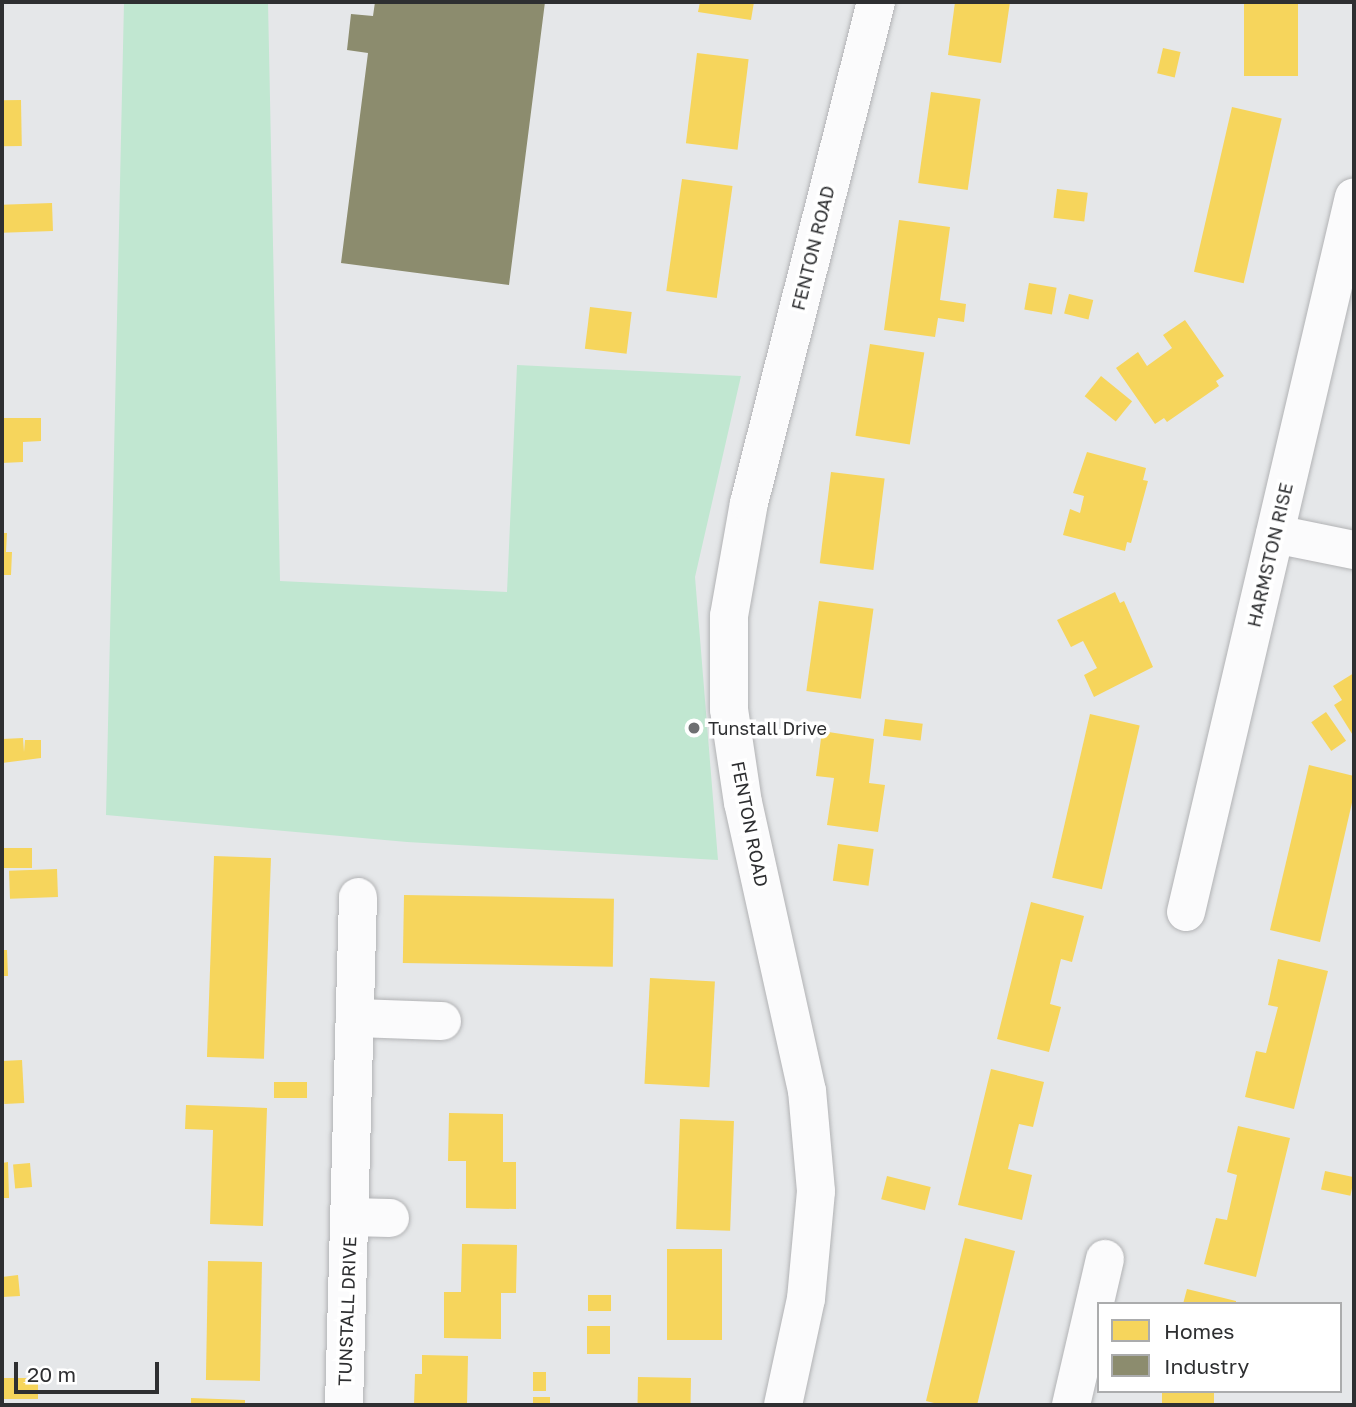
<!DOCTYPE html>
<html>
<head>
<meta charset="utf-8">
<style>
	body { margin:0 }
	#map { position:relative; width:1356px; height:1407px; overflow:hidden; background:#e5e7e9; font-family:"Golos Text",sans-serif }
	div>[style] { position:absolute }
	.green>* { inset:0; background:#c1e7d1 }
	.homes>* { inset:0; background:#f6d55c; transform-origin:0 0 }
	.industry>* { inset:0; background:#8c8c6e }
	.roads { filter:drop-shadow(0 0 2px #b2b3b5) drop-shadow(0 0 2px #b2b3b5) }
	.minor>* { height:38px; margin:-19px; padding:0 19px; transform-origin:19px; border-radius:19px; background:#fbfbfc }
	.dots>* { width:19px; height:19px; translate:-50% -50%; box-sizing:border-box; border:4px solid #fff; border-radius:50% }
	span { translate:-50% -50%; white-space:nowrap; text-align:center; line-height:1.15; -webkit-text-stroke:7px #fff; paint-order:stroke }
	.street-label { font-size:18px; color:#2e2f31 }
	.poi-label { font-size:18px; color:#2e2f31 }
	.left { translate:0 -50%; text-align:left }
	.frame { position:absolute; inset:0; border:4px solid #2e2f31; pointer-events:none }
	.legend { position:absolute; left:1097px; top:1302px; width:245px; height:91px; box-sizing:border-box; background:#fff; border:2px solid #abacad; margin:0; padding:9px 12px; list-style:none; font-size:21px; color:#2e2f31 }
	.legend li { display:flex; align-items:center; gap:14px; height:35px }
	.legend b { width:35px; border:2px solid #abacad }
	.scale { position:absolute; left:14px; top:1362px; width:145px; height:32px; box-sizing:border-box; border:4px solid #2e2f31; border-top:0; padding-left:9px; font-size:21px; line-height:24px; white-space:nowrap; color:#2e2f31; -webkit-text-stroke:5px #fff; paint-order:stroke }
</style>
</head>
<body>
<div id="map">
	<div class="green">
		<i style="clip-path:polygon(124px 2px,268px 2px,280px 581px,507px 592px,517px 365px,741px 376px,695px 577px,718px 860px,407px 842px,106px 815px)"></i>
	</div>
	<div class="homes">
		<i style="clip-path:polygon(700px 2px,754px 2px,751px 20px,698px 12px)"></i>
		<i style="clip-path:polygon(955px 2px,1010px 2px,1001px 63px,948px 55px)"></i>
		<i style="left:1244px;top:2px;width:54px;height:74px"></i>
		<i style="left:1163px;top:48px;width:18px;height:26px;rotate:13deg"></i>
		<i style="left:697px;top:53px;width:52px;height:91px;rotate:7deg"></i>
		<i style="left:931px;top:92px;width:50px;height:92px;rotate:8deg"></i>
		<i style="left:21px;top:100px;width:46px;height:19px;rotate:89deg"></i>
		<i style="left:1232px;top:107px;width:51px;height:169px;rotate:13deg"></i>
		<i style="left:682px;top:179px;width:51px;height:113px;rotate:8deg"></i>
		<i style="left:1057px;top:189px;width:31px;height:29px;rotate:7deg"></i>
		<i style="left:52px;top:203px;width:28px;height:50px;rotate:88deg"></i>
		<i style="clip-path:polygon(899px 220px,950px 227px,940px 300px,966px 304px,964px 322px,938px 318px,935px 337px,884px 330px)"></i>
		<i style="left:1029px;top:283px;width:28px;height:27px;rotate:10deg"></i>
		<i style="left:1069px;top:294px;width:25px;height:20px;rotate:14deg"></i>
		<i style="left:590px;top:307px;width:42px;height:42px;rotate:7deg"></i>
		<i style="clip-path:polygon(1185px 320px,1224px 376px,1216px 381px,1219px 386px,1167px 422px,1164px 418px,1155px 424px,1116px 368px,1138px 352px,1147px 366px,1172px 348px,1163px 335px)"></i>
		<i style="left:870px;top:344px;width:55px;height:93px;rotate:9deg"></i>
		<i style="left:1101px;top:376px;width:40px;height:26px;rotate:39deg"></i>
		<i style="clip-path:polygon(2px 418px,41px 418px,41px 441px,23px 442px,23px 462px,2px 463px)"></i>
		<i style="clip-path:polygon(1087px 452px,1146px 468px,1143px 480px,1148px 481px,1131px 543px,1127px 542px,1125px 551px,1063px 535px,1070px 509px,1080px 513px,1084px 496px,1073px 493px)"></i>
		<i style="left:831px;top:472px;width:54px;height:92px;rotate:7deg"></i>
		<i style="clip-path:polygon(2px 533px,7px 533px,6px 552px,12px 552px,11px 575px,2px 575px)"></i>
		<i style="clip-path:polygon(1115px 592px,1120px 603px,1124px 601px,1153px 667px,1094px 697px,1084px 675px,1097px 668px,1083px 641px,1071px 647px,1057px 620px)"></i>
		<i style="left:819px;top:601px;width:55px;height:91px;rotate:8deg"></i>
		<i style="clip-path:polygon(1354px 673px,1354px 737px,1334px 705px,1342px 700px,1333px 686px)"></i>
		<i style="left:1326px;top:712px;width:35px;height:18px;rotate:55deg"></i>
		<i style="left:1090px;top:714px;width:51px;height:168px;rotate:13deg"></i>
		<i style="left:885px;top:719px;width:38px;height:17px;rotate:7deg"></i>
		<i style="clip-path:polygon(822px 731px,874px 739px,869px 783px,885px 785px,878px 832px,827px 825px,834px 778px,816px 776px)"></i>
		<i style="clip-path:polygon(23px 738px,24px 752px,25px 740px,41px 740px,41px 758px,2px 763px,2px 739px)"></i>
		<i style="clip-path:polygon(1309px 765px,1354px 776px,1354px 794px,1320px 942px,1270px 930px)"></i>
		<i style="left:838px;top:844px;width:36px;height:37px;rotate:8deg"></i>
		<i style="left:2px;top:848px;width:30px;height:20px"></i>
		<i style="left:214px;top:856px;width:57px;height:201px;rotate:2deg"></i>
		<i style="left:57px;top:869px;width:28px;height:48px;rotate:88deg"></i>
		<i style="left:404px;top:895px;width:210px;height:68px;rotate:1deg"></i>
		<i style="clip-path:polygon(1031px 902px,1084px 916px,1072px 962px,1061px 959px,1050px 1004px,1061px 1007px,1049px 1052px,997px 1039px)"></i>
		<i style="clip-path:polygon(2px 950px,7px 950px,8px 976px,2px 976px)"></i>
		<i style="clip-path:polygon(1278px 959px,1328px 971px,1294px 1109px,1245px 1097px,1256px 1051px,1266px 1053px,1278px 1007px,1268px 1005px)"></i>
		<i style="left:650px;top:978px;width:65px;height:106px;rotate:3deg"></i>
		<i style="left:22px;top:1060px;width:43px;height:20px;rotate:87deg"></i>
		<i style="clip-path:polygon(991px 1069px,1044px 1082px,1033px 1127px,1019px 1124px,1008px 1169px,1032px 1175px,1022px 1220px,958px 1205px)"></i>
		<i style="left:274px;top:1082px;width:33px;height:16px"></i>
		<i style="clip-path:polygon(186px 1105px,267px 1108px,263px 1226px,210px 1224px,213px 1130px,185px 1129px)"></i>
		<i style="clip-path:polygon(449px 1113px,503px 1114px,503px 1162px,516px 1162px,516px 1209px,466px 1208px,466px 1161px,448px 1161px)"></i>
		<i style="left:680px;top:1119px;width:54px;height:110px;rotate:2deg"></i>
		<i style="clip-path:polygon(1238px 1126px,1290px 1138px,1256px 1277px,1204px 1264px,1216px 1218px,1227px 1220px,1237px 1175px,1227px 1172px)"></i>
		<i style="clip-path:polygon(8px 1162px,9px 1198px,2px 1198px,2px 1163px)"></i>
		<i style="left:30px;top:1163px;width:24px;height:17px;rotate:85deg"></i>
		<i style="left:1325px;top:1171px;width:30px;height:19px;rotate:12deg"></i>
		<i style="left:887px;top:1176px;width:45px;height:24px;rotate:14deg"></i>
		<i style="clip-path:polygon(965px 1238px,1015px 1251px,977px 1405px,942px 1405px,926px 1401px)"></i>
		<i style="clip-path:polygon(462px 1244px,517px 1245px,516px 1293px,501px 1293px,501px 1339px,444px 1338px,444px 1292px,461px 1292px)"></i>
		<i style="left:667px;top:1249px;width:55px;height:91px"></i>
		<i style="left:208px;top:1261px;width:54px;height:119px;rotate:1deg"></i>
		<i style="clip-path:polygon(18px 1275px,20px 1296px,2px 1297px,2px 1277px)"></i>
		<i style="clip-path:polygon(1187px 1289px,1236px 1301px,1236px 1304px,1183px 1304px)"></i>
		<i style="left:588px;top:1295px;width:23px;height:16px"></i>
		<i style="left:587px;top:1326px;width:23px;height:28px"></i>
		<i style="clip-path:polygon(422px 1355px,468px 1356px,467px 1405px,414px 1405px,415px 1374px,422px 1374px)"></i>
		<i style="left:546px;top:1372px;width:19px;height:13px;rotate:90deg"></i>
		<i style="left:638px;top:1377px;width:53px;height:28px;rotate:1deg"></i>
		<i style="left:2px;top:1378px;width:36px;height:21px"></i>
		<i style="left:1162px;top:1391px;width:52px;height:14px"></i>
		<i style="left:533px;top:1397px;width:17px;height:8px"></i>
		<i style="clip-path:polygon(191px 1398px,245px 1400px,245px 1405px,191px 1405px)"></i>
	</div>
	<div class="industry">
		<i style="clip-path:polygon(375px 2px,545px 2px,509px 285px,341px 263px,368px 53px,347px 50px,351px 14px,373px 16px)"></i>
	</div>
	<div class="roads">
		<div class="minor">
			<i style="left:1275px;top:534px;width:81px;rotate:11.4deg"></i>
			<i style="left:1186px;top:912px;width:734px;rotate:-76.78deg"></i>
			<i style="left:355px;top:1018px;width:87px;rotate:2deg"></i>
			<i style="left:350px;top:1217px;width:40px;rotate:1.4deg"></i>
			<i style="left:344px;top:1405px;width:508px;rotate:-88.42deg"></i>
			<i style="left:783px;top:1405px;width:108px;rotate:-77.8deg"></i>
			<i style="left:806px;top:1299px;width:108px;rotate:-84.7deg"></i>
			<i style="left:816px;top:1191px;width:100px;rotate:-95.1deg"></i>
			<i style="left:807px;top:1091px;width:295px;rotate:-102.5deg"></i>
			<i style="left:743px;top:803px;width:95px;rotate:-98.5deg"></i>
			<i style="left:729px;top:709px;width:93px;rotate:-90deg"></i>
			<i style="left:729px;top:616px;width:115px;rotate:-80deg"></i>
			<i style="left:749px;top:503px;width:517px;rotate:-75.78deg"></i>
			<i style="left:1071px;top:1405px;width:150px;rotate:-76.9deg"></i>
		</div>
	</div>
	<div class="dots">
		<i style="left:694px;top:728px;background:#6e6f71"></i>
	</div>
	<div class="street-label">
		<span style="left:813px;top:248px;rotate:-76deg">FENTON ROAD</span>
		<span style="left:1270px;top:555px;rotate:-77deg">HARMSTON RISE</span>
		<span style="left:750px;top:824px;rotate:79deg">FENTON ROAD</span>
		<span style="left:347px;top:1311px;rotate:-88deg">TUNSTALL DRIVE</span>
	</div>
	<div class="poi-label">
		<span class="left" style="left:708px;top:728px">Tunstall Drive</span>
	</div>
	<div class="frame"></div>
	<ul class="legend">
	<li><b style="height:19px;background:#f6d55c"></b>Homes</li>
	<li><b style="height:19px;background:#8c8c6e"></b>Industry</li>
	</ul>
	<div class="scale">20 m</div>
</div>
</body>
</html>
